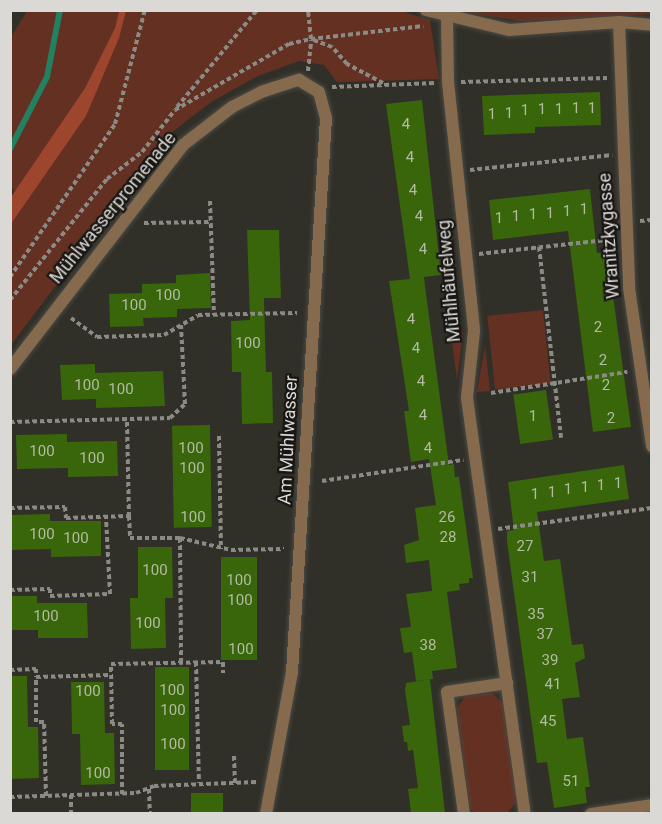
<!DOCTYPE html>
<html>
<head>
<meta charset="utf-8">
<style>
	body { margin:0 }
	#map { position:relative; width:662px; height:824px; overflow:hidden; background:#302f28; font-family:Roboto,sans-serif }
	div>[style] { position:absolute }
	.green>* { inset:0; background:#643022; transform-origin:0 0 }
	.forest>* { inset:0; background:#9e452e }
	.stream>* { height:6px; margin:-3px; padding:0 3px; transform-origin:3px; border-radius:3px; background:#238061 }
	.building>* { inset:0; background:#39650b; transform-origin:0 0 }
	.path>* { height:4px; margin-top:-2px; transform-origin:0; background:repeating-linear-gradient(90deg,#8b8a84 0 4.5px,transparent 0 7.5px) }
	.roads { filter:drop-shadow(0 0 2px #4b4a44) drop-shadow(0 0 2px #4b4a44) }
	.street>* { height:12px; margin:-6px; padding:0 6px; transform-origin:6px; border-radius:6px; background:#866a4d }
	span { translate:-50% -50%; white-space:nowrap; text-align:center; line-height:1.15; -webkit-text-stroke:4.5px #181714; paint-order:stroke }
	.number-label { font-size:15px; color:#b2bca2 }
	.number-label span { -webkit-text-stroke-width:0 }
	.street-label { font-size:18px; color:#dad9d5 }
	.frame { position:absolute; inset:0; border:12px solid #dad9d5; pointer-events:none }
</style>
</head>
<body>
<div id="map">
	<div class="green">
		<i style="clip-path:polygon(398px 10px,430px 20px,439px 79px,337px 82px,324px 65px,299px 61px,258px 76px,211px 102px,171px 133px,11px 345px,11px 224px,86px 116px,126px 11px)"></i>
		<i style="clip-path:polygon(651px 10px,652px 14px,521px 21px,456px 11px)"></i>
		<i style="clip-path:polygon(27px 11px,119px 11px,115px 28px,85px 88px,15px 192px,11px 187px,11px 37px)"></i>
		<i style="left:543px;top:310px;width:74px;height:56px;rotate:84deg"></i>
		<i style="clip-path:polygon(463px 332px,457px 380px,451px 334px)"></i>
		<i style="clip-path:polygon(485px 345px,490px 391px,477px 392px)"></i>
		<i style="clip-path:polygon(492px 693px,504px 704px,516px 803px,507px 813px,475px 813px,470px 808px,457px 709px,465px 696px)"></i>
	</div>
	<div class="forest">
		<i style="clip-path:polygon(119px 11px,126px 11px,119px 38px,86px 116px,11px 224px,11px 197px,85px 88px,115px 28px)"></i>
	</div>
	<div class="stream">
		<i style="left:10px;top:149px;width:81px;rotate:-62.8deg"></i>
		<i style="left:47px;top:77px;width:68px;rotate:-79deg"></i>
	</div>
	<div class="building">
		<i style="clip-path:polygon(600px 92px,601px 125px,535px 127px,535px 133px,484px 135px,482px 96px)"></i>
		<i style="clip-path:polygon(422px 100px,441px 275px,424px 277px,426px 294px,449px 465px,454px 464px,455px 477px,459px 477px,473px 578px,469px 578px,469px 583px,459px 584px,460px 590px,447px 592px,457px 668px,432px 671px,433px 679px,416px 681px,412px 652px,404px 653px,400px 628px,411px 627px,406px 594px,432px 591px,429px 560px,406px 563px,404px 545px,419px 540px,415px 508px,436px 505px,429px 459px,411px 462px,404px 411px,409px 411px,389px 281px,410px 279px,386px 104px)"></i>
		<i style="clip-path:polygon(590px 189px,597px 253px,607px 252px,631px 427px,593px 432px,568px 231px,493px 240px,489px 200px)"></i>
		<i style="clip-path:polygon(247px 230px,279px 230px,281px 298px,264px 298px,266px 372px,272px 372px,273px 423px,242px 424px,241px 372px,232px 372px,231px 321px,250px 320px)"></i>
		<i style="clip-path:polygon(210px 273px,211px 308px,177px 309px,177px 317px,143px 318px,144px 326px,110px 327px,109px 294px,142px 293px,142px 284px,176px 283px,176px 275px)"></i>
		<i style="clip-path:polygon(95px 364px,95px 373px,163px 371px,165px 406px,96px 408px,96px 399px,62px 400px,60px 365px)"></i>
		<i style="left:546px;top:390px;width:50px;height:33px;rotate:82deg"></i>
		<i style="left:210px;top:425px;width:102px;height:38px;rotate:89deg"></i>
		<i style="clip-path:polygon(67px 434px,67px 442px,117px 441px,118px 476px,68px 477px,68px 468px,17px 469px,16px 435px)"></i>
		<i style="clip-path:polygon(624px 465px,629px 499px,537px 512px,544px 561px,560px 559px,572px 645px,583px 644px,585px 658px,575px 663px,580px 697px,562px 699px,567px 739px,583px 737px,590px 787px,585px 787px,587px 803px,554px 808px,547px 762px,537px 763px,507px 541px,507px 531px,514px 530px,508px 482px)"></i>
		<i style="clip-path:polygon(50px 514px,50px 521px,101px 521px,101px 556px,51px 557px,51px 549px,10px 550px,10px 515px)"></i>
		<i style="clip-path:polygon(138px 547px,172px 547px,173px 598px,165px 598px,166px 648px,131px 649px,130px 598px,138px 598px)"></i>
		<i style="left:221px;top:557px;width:36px;height:103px"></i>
		<i style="clip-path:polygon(10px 596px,37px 596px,37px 603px,87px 603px,88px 638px,38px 638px,38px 630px,10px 630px)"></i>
		<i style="left:155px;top:667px;width:34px;height:103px"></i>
		<i style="clip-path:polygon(10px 676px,27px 676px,28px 727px,38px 727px,39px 778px,10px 779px)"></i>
		<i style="clip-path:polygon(430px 679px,445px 813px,411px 813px,408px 789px,418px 788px,413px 750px,408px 751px,407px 742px,404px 742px,402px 726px,410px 725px,405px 690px,406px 683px)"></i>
		<i style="clip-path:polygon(71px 682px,104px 682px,105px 733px,114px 733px,115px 784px,81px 785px,80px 734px,72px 734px)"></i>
		<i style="left:191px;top:793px;width:32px;height:20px"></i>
	</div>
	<div class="path">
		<i style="left:308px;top:71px;width:31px;rotate:-84deg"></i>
		<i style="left:461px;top:82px;width:146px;rotate:-1.6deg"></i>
		<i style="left:383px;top:83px;width:41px;rotate:-152.2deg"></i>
		<i style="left:347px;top:64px;width:23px;rotate:-131deg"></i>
		<i style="left:332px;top:47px;width:22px;rotate:-159deg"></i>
		<i style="left:311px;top:39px;width:113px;rotate:-6.6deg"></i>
		<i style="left:332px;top:87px;width:104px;rotate:-2.2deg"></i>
		<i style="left:177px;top:107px;width:126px;rotate:-50.5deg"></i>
		<i style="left:470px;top:170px;width:143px;rotate:-6deg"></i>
		<i style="left:210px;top:201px;width:114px;rotate:88deg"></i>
		<i style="left:640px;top:221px;width:12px;rotate:-5deg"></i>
		<i style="left:144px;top:223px;width:66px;rotate:-0.9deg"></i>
		<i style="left:539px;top:247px;width:192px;rotate:83.4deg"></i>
		<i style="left:479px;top:254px;width:137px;rotate:-6.3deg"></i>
		<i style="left:10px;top:277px;width:186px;rotate:-55.5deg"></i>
		<i style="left:115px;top:124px;width:118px;rotate:-75.3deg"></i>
		<i style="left:10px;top:300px;width:155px;rotate:-51.3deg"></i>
		<i style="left:107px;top:179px;width:44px;rotate:-37.6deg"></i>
		<i style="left:142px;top:152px;width:53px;rotate:-51.8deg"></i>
		<i style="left:175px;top:110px;width:132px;rotate:-30.1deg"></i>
		<i style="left:289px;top:44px;width:23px;rotate:-13deg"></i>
		<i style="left:311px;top:39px;width:29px;rotate:-96deg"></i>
		<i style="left:71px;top:318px;width:32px;rotate:36deg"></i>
		<i style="left:97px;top:337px;width:67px;rotate:-1.7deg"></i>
		<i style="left:164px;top:335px;width:39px;rotate:-30deg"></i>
		<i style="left:198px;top:315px;width:99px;rotate:-1.2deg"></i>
		<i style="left:491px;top:393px;width:138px;rotate:-8.8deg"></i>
		<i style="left:10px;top:422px;width:160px;rotate:-1.4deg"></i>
		<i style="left:170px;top:418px;width:21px;rotate:-43deg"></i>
		<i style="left:185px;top:404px;width:79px;rotate:-92.9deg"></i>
		<i style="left:127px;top:422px;width:94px;rotate:88.8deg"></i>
		<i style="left:219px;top:436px;width:113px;rotate:89deg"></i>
		<i style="left:322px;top:481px;width:143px;rotate:-8.5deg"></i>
		<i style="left:10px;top:508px;width:55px;rotate:-1deg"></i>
		<i style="left:65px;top:507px;width:11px;rotate:85deg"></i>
		<i style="left:66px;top:518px;width:63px;rotate:-1.8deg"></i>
		<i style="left:129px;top:516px;width:22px;rotate:87deg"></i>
		<i style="left:130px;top:538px;width:50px"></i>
		<i style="left:180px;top:538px;width:52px;rotate:13.2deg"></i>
		<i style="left:231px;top:550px;width:53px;rotate:-1.1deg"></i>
		<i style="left:498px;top:529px;width:155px;rotate:-7.8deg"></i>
		<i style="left:180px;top:538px;width:125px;rotate:89.5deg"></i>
		<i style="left:10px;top:590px;width:40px;rotate:-1.4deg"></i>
		<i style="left:50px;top:589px;width:7px;rotate:90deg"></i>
		<i style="left:50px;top:596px;width:60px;rotate:-1.9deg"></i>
		<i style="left:110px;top:594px;width:77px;rotate:-93deg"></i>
		<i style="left:196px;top:662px;width:121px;rotate:88.6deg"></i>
		<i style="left:10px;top:670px;width:26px;rotate:-2deg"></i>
		<i style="left:36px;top:669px;width:8px;rotate:90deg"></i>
		<i style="left:234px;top:756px;width:27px;rotate:88deg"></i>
		<i style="left:149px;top:789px;width:25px;rotate:88deg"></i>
		<i style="left:122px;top:794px;width:70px;rotate:-90deg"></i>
		<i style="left:122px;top:724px;width:10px;rotate:180deg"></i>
		<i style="left:112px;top:724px;width:60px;rotate:-91deg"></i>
		<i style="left:111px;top:664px;width:112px;rotate:-1deg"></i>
		<i style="left:223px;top:662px;width:11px;rotate:90deg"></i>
		<i style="left:71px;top:795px;width:19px;rotate:90deg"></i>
		<i style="left:46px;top:796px;width:74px;rotate:-91.5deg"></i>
		<i style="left:44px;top:722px;width:8px;rotate:180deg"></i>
		<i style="left:36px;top:722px;width:45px;rotate:-90deg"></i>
		<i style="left:36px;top:677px;width:75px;rotate:-1.5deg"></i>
		<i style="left:10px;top:797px;width:126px;rotate:-1.8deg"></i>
		<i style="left:136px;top:793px;width:19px;rotate:-21deg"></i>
		<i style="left:154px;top:786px;width:103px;rotate:-2.2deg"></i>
	</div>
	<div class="roads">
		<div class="street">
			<i style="left:426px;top:10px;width:85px;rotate:13.5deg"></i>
			<i style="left:509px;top:30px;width:110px;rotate:-4.2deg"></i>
			<i style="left:619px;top:22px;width:33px;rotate:5deg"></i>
			<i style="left:447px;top:18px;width:64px;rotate:89.1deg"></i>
			<i style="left:448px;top:82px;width:250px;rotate:84deg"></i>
			<i style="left:474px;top:331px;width:67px;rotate:96deg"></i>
			<i style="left:467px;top:398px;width:420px;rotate:82.1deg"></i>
			<i style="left:619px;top:22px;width:266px;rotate:87.8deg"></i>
			<i style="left:629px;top:288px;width:160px;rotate:81.7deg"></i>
			<i style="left:10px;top:369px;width:283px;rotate:-52.3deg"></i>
			<i style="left:183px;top:145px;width:62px;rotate:-37.8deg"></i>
			<i style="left:232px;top:107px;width:33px;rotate:-27deg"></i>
			<i style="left:261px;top:92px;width:40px;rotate:-18deg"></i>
			<i style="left:299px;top:80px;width:23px;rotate:31deg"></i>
			<i style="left:319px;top:92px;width:27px;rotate:75deg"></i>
			<i style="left:326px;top:118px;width:555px;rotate:93.51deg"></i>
			<i style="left:292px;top:672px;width:144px;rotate:100.4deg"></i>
			<i style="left:464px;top:814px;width:123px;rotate:-97.9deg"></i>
			<i style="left:447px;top:692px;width:61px;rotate:-8.5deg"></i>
			<i style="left:591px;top:814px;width:62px;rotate:-8.4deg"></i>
		</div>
	</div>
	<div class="number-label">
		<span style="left:576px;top:109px">1</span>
		<span style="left:592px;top:109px">1</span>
		<span style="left:542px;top:110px">1</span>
		<span style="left:559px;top:110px">1</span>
		<span style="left:525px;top:111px">1</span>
		<span style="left:509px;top:114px">1</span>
		<span style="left:492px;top:115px">1</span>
		<span style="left:406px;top:125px">4</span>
		<span style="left:410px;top:158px">4</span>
		<span style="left:413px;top:191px">4</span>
		<span style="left:584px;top:210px">1</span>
		<span style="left:567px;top:212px">1</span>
		<span style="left:550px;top:214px">1</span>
		<span style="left:533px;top:215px">1</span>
		<span style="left:419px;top:217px">4</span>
		<span style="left:516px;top:217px">1</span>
		<span style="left:499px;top:219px">1</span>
		<span style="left:423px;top:250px">4</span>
		<span style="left:168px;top:296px">100</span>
		<span style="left:134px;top:306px">100</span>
		<span style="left:411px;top:320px">4</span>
		<span style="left:598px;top:328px">2</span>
		<span style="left:248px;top:344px">100</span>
		<span style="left:416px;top:349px">4</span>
		<span style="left:603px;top:361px">2</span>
		<span style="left:421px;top:382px">4</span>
		<span style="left:87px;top:386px">100</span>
		<span style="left:606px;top:386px">2</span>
		<span style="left:121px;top:390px">100</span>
		<span style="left:423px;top:416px">4</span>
		<span style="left:533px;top:417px">1</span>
		<span style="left:611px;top:419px">2</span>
		<span style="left:191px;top:449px">100</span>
		<span style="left:428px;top:449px">4</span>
		<span style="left:42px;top:452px">100</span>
		<span style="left:92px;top:459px">100</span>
		<span style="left:192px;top:469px">100</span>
		<span style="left:618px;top:484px">1</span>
		<span style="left:601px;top:486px">1</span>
		<span style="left:585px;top:488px">1</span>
		<span style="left:568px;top:490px">1</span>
		<span style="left:552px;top:493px">1</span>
		<span style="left:535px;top:495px">1</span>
		<span style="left:193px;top:518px">100</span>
		<span style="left:447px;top:518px">26</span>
		<span style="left:42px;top:535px">100</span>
		<span style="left:448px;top:538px">28</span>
		<span style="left:76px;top:539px">100</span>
		<span style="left:525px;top:547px">27</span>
		<span style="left:155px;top:571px">100</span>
		<span style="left:530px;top:578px">31</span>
		<span style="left:239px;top:581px">100</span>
		<span style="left:240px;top:601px">100</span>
		<span style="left:536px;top:615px">35</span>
		<span style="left:46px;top:617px">100</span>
		<span style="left:148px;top:624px">100</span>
		<span style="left:545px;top:635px">37</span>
		<span style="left:428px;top:646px">38</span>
		<span style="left:241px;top:650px">100</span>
		<span style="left:550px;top:661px">39</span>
		<span style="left:553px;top:685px">41</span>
		<span style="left:172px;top:691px">100</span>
		<span style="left:88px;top:692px">100</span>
		<span style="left:173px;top:711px">100</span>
		<span style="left:548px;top:722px">45</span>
		<span style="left:173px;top:745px">100</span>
		<span style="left:98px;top:774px">100</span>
		<span style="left:571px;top:782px">51</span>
	</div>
	<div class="street-label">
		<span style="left:113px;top:208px;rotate:-51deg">Mühlwasserpromenade</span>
		<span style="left:609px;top:236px;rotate:-94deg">Wranitzkygasse</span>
		<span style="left:449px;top:281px;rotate:-95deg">Mühlhäufelweg</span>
		<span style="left:288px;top:440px;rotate:-87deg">Am Mühlwasser</span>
	</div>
	<div class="frame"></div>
</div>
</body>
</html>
